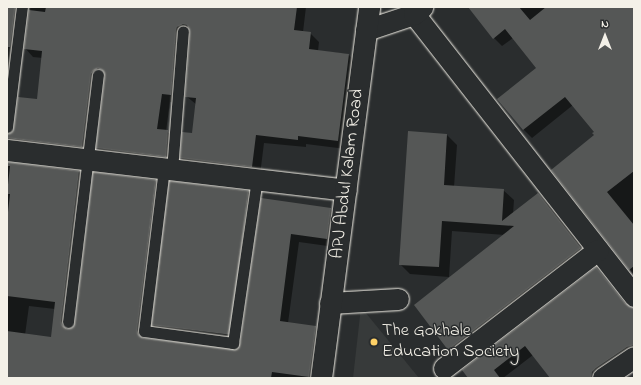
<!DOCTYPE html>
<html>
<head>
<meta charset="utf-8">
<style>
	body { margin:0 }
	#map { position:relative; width:641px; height:385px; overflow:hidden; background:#2a2d2e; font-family:"Indie Flower",sans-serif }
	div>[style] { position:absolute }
	.built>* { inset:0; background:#373a3a }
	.shadow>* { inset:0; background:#0007 }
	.building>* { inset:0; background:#555756; transform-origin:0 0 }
	.roads { filter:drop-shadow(0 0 1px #f4f1e8) drop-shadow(0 0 1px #f4f1e8) }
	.lane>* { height:11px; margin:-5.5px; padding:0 5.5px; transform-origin:5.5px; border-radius:5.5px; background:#2a2d2e }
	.street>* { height:21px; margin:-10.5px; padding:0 10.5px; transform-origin:10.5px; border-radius:10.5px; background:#2a2d2e }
	.dots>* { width:11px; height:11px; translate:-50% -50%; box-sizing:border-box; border:2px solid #2a2d2e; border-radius:50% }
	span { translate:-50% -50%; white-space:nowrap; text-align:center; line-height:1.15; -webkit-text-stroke:3px #2a2d2e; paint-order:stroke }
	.street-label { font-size:18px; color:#f4f1e8 }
	.poi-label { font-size:18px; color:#f4f1e8 }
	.left { translate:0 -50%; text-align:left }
	.frame { position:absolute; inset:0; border:8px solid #f4f1e8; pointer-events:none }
	.north { position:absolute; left:585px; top:16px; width:40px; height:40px; -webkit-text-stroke:3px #2a2d2e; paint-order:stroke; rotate:0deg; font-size:11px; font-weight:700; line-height:16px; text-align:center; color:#f4f1e8 }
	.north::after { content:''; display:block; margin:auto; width:14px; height:18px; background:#f4f1e8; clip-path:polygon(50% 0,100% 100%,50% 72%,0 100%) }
</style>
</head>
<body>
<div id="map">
	<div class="built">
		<i style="clip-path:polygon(361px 307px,419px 378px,353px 378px)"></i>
	</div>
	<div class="shadow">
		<i style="clip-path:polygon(evenodd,7px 7px,306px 7px,303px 32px,310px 33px,319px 42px,318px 51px,348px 54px,357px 63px,346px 149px,306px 144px,306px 147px,264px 143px,260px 175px,189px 166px,181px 158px,193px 134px,197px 105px,186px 96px,191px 33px,186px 35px,179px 103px,170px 102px,166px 131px,176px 139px,174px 165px,106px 156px,97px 148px,106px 77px,101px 79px,90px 155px,7px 150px,7px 7px,30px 8px,25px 48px,33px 57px,43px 58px,38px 100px,11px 134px,8px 135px,23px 14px,30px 8px)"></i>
		<i style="clip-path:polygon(480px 7px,634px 7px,634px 275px,552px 170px,595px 135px,595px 132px,573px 105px,532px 138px,524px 130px,499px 99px,538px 68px,513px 38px,502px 46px,494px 38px)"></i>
		<i style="clip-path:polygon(447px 135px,457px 145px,454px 187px,503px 190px,514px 200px,513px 214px,538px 194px,548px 204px,591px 258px,459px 359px,449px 349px,505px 235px,452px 231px,449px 277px,410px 274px,400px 264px)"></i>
		<i style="clip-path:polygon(evenodd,7px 163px,79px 172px,87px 180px,69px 330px,72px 329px,155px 181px,163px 189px,145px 339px,236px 350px,241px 344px,262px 199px,330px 209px,339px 217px,335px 247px,299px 242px,288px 323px,315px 327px,324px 335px,318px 378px,7px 378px,7px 163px,29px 306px,55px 309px,52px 338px,25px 335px,29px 306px)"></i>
		<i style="clip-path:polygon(248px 192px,257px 201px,236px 344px,162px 334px,153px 325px)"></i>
		<i style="clip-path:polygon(596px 268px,630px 308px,634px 309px,634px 358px,603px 378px,551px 378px,533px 355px,503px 378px,470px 378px)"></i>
	</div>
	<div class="building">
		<i style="clip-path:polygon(7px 7px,15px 8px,10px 47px,7px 47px)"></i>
		<i style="clip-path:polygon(46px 7px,297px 7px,294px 30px,311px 32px,309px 49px,349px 54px,338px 141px,298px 136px,298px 140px,256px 135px,252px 167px,180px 158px,182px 132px,192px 133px,196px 98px,185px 97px,190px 32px,187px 25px,183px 24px,177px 27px,176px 30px,171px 95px,162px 94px,157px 129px,168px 130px,166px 157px,96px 148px,105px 76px,102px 70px,98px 68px,93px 71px,91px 74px,82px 147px,7px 138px,7px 134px,12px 132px,14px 128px,18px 97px,37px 99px,42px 51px,24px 49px,29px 10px,45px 12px)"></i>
		<i style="clip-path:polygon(468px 7px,519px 7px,530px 20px,546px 7px,634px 7px,634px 171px,607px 192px,634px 225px,634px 266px,629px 270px,551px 170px,594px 135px,592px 133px,594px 132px,565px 97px,523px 130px,497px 99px,536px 68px,505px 29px,493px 39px)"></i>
		<i style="clip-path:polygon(408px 131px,447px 134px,444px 185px,504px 189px,502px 221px,538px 193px,581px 248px,448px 350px,414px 305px,514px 226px,442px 221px,439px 267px,399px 265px)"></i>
		<i style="clip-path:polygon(7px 162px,79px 171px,61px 321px,62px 325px,67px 329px,71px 328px,75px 323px,93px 172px,156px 180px,137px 330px,138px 334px,143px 338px,236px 349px,240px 344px,261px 198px,331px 208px,327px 239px,291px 234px,280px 321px,316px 326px,309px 377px,272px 372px,271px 378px,7px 378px,7px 331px,51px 337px,55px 302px,7px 296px,7px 221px,10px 194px,7px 194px,10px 166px,7px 166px)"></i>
		<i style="left:169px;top:181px;width:80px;height:145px;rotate:7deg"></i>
		<i style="clip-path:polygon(596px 267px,625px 303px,634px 308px,634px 345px,627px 347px,596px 368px,592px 372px,591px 378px,550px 378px,525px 346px,494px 370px,500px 378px,468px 378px,462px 370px)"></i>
	</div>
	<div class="roads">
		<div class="lane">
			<i style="left:7px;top:127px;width:121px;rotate:-82.9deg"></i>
			<i style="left:164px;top:168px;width:164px;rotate:97deg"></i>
			<i style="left:144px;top:331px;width:90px;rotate:7.7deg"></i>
			<i style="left:233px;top:343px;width:166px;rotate:-81.7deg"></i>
			<i style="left:172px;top:170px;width:139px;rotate:-85.5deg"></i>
			<i style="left:68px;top:322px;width:249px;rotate:-83.1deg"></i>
		</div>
		<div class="street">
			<i style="left:414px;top:14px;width:358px;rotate:52deg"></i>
			<i style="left:366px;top:30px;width:51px;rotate:-18.4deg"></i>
			<i style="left:414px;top:14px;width:11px;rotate:-41deg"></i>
			<i style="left:7px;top:150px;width:341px;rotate:6.7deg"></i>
			<i style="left:330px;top:303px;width:68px;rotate:-3.4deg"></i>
			<i style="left:444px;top:368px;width:194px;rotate:-37.5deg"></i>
			<i style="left:321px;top:378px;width:374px;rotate:-82.6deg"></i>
			<i style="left:603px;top:378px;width:37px;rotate:-34deg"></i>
		</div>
	</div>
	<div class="dots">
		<i style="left:374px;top:342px;background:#ffd166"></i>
	</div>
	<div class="street-label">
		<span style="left:348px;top:174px;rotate:-83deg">APJ Abdul Kalam Road</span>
	</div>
	<div class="poi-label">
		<span class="left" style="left:382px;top:342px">The Gokhale<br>Education Society</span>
	</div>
	<div class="frame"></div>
	<div class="north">N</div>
</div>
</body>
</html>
